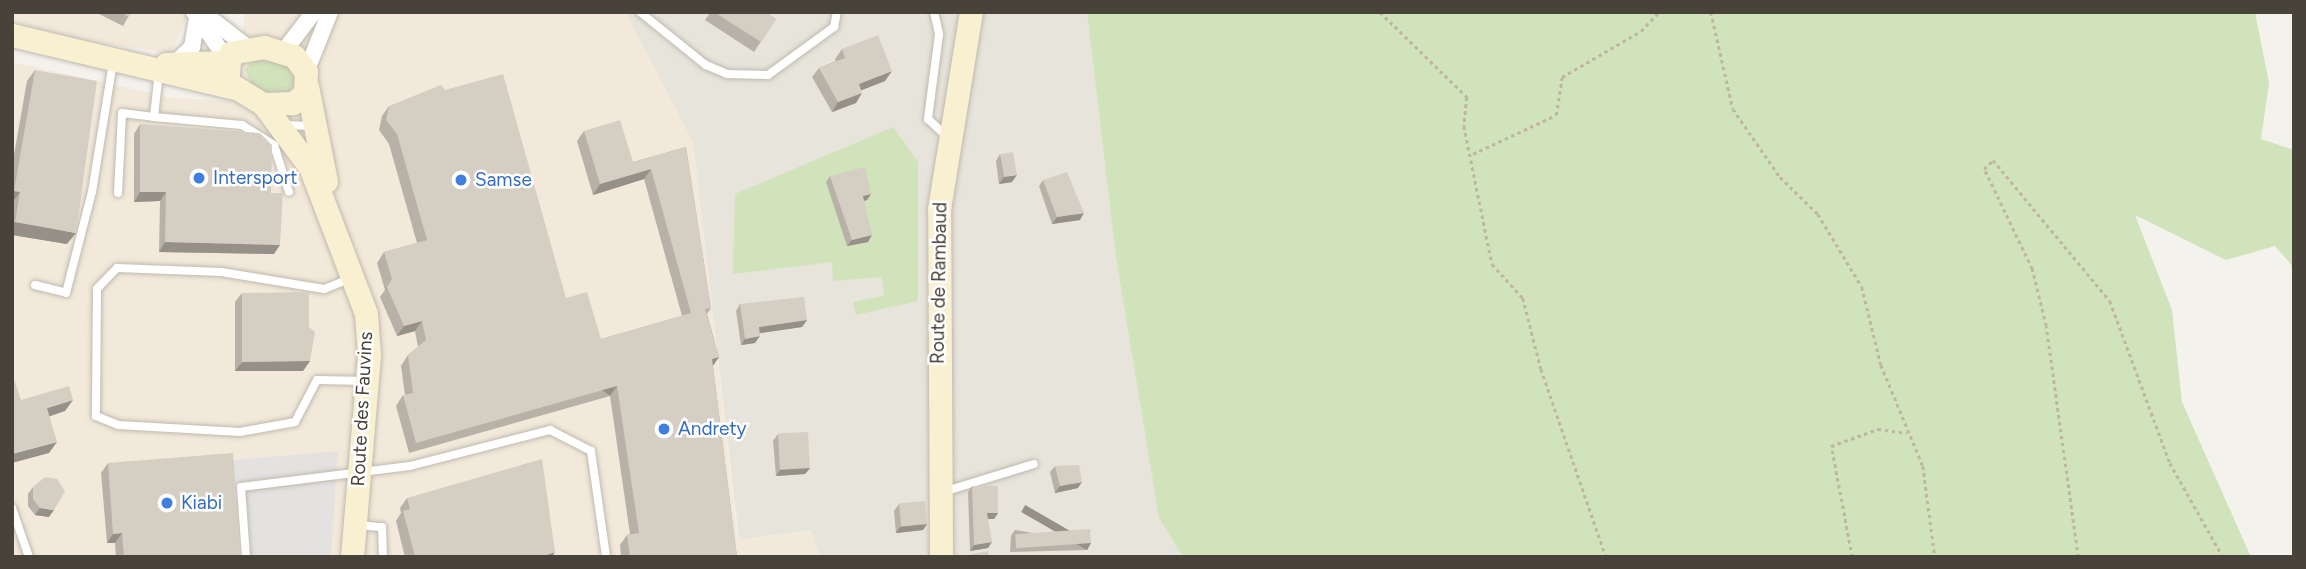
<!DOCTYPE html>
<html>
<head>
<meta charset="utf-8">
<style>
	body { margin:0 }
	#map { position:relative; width:2306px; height:569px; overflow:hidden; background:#f4f2ec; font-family:Figtree,sans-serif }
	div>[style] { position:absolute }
	.residential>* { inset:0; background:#e7e4db }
	.commercial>* { inset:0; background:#f3e9da }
	.green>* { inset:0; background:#d0e3ba }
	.parking>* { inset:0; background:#e3e2e0 }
	.path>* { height:2.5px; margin-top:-1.25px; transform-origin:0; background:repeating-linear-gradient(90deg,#bfb5a2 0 3.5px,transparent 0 7px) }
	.roads { filter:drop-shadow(0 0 2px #bfbaaf) drop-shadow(0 0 2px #bfbaaf) }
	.lane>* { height:8px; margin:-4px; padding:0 4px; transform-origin:4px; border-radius:4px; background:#fff }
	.street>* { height:16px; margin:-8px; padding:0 8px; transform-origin:8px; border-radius:8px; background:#fff }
	.secondary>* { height:23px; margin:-11.5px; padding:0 11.5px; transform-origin:11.5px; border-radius:11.5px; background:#f9f0d1 }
	.wall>* { inset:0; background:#b7b1a7 }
	.shaded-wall>* { inset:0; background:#959088; transform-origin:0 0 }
	.building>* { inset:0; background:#d5cec2; transform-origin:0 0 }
	.dots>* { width:19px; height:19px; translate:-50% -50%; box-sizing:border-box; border:4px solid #fff; border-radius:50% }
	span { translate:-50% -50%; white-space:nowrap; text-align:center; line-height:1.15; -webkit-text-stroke:5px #fff; paint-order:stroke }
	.shop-label { font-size:19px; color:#366cbe }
	.left { translate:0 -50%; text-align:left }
	.street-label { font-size:19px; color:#48433a }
	.frame { position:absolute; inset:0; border:14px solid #48433a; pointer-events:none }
</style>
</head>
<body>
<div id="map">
	<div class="residential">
		<i style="clip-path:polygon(625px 12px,1087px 12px,1116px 258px,1159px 518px,1183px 557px,948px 557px,947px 545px,928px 557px,819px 557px,811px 530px,739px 540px,693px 143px)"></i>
	</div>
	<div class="commercial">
		<i style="clip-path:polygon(12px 12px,183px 12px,186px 19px,171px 53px,65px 38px,12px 20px)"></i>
		<i style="clip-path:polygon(245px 12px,625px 12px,693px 142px,738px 540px,811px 530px,819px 557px,12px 557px,12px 62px,173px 98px,234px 101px)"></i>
	</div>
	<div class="green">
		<i style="clip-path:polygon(1087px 12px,2255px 12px,2269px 83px,2261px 139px,2294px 150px,2294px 268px,2275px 246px,2226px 260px,2135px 215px,2172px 310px,2182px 402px,2251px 557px,1183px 557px,1159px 518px,1116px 258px)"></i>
		<i style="clip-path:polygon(254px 59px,288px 65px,295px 81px,290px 91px,267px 94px,251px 83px,245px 70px)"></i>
		<i style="clip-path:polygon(893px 127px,918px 162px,918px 301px,856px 315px,853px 302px,884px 296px,882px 277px,833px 281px,832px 262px,733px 274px,735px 194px)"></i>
	</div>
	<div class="parking">
		<i style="clip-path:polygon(338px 451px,331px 557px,241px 557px,233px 460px)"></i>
	</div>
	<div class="path">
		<i style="left:1380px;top:12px;width:122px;rotate:44.3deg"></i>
		<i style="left:1467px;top:97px;width:29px;rotate:96deg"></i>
		<i style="left:1464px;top:126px;width:141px;rotate:78.5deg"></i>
		<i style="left:1492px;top:264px;width:46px;rotate:47.6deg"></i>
		<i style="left:1523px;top:298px;width:73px;rotate:75.8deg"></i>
		<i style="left:1541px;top:369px;width:199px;rotate:70.9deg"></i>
		<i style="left:1711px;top:12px;width:99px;rotate:77.2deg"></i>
		<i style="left:1733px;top:109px;width:83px;rotate:55.3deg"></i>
		<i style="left:1780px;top:177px;width:53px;rotate:44.2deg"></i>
		<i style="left:1818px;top:214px;width:85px;rotate:58.9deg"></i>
		<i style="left:1862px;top:287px;width:80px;rotate:76.3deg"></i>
		<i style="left:1881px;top:365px;width:109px;rotate:67.4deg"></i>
		<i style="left:1923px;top:466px;width:92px;rotate:82.5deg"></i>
		<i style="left:1473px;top:154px;width:92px;rotate:-25.2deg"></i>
		<i style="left:1556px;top:115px;width:38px;rotate:-81deg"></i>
		<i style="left:1562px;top:77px;width:91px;rotate:-30.2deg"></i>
		<i style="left:1641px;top:31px;width:26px;rotate:-47deg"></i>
		<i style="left:1852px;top:557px;width:113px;rotate:-100.7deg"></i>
		<i style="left:1831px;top:446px;width:50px;rotate:-19.9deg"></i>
		<i style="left:1878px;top:429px;width:29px;rotate:8deg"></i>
		<i style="left:2078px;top:557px;width:233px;rotate:-97.9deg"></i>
		<i style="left:2046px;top:326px;width:59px;rotate:-103.8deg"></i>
		<i style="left:2032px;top:269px;width:111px;rotate:-115.6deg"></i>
		<i style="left:1984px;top:169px;width:13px;rotate:-45deg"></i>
		<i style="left:1993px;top:160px;width:183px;rotate:50.3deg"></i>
		<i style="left:2110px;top:301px;width:173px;rotate:69.7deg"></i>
		<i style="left:2170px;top:463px;width:108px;rotate:60.6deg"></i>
	</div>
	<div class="roads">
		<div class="lane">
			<i style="left:640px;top:12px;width:85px;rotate:38.8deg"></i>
			<i style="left:706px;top:65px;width:23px;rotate:23deg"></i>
			<i style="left:727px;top:74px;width:41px;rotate:1.4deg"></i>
			<i style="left:768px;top:75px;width:82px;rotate:-36deg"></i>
			<i style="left:834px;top:27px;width:15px;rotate:-79deg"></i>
			<i style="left:934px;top:12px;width:23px;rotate:77deg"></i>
			<i style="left:939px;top:34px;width:86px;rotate:97.4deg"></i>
			<i style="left:928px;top:119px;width:25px;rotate:43deg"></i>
			<i style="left:154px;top:117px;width:88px;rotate:5.2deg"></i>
			<i style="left:242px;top:125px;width:38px;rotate:32deg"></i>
			<i style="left:274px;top:145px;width:49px;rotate:72.3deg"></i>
			<i style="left:283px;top:125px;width:29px;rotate:2deg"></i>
			<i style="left:118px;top:193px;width:80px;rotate:-87.1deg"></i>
			<i style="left:122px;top:113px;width:32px;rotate:7deg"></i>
			<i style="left:154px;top:117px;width:46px;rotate:-83.8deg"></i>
			<i style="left:349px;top:279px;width:27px;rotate:158deg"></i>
			<i style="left:324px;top:289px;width:104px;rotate:-170.6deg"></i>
			<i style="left:221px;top:272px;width:104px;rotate:-177.8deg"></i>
			<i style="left:117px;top:268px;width:29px;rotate:134deg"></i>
			<i style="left:97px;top:289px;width:127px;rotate:90.5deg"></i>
			<i style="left:96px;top:416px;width:24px;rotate:22deg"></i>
			<i style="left:118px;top:425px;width:122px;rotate:3.3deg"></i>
			<i style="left:240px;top:432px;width:56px;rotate:-10.3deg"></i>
			<i style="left:295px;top:422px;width:47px;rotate:-62.4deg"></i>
			<i style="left:317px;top:380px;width:49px;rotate:1.2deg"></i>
			<i style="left:35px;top:285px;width:32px;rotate:14deg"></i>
			<i style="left:66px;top:293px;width:104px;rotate:-75.6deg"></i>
			<i style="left:92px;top:192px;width:132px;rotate:-80.8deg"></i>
			<i style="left:943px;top:492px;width:95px;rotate:-17.1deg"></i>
			<i style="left:12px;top:508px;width:52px;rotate:70.9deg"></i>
			<i style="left:357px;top:525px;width:25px;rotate:5deg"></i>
			<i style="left:382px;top:527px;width:30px;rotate:88deg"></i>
			<i style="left:246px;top:557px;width:70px;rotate:-94.1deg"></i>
			<i style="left:241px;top:487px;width:170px;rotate:-7.1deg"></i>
			<i style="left:410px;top:466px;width:145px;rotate:-14.4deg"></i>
			<i style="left:550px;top:430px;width:46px;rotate:27.1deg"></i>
			<i style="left:591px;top:451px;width:107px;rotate:81.9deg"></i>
		</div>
		<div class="street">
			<i style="left:194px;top:12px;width:56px;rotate:55.2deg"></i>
			<i style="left:202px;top:12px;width:57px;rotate:37.9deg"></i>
			<i style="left:284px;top:51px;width:49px;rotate:-52.4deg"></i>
			<i style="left:174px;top:64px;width:25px;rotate:-43deg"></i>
			<i style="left:192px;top:47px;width:28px;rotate:-80deg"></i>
			<i style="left:306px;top:72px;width:65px;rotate:-68.2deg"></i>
		</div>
		<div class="secondary">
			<i style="left:12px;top:35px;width:228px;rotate:13.4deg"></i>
			<i style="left:264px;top:47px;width:31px;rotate:17deg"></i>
			<i style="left:294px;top:56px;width:20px;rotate:53deg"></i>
			<i style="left:306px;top:72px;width:21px;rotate:93deg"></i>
			<i style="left:305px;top:93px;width:16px;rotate:140deg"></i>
			<i style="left:293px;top:103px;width:30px;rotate:178deg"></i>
			<i style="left:263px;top:104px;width:42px;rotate:-148.6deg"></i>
			<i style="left:227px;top:82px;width:29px;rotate:-84deg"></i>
			<i style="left:230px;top:53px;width:35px;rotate:-10deg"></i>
			<i style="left:166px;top:64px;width:58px;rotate:-2deg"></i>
			<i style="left:307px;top:86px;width:97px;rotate:78.7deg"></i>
			<i style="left:263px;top:104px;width:79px;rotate:53.3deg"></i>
			<i style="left:310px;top:167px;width:157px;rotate:69.1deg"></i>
			<i style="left:366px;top:314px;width:41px;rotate:85.8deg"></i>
			<i style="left:369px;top:355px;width:203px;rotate:94.8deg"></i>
			<i style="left:941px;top:557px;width:348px;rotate:-90.3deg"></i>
			<i style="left:939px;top:209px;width:200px;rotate:-80.8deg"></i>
		</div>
	</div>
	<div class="wall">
		<i style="clip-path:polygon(95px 12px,131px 12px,123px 26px)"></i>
		<i style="clip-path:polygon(711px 12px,765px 12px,776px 19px,754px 52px,705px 20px)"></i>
		<i style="clip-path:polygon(842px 49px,885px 81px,861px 90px,856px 103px,832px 112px,812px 77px,819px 68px,836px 61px,835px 59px)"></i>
		<i style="clip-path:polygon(35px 70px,67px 244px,12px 235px,12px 166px,27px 81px)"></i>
		<i style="clip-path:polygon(389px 106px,566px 298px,601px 339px,682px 316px,644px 179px,593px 195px,577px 141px,584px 131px,633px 162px,686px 147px,711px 308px,707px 314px,719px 357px,713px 366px,737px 557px,621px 557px,620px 545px,627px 535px,630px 534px,610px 396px,409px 453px,396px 406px,403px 395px,405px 395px,401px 366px,408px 355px,418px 347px,415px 331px,397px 336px,380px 297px,385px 290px,377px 263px,384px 252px,417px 243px,389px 144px,379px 130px,382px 116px)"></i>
		<i style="clip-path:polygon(140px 124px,271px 193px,274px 254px,159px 252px,160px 201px,134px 202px,134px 134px)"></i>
		<i style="clip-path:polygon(1000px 154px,1012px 182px,999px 184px,996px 161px)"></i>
		<i style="clip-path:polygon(830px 176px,871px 194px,867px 200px,864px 201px,868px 242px,847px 246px,826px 182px)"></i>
		<i style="clip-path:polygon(1043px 180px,1080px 220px,1052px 224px,1039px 186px)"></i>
		<i style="clip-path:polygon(242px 293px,310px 361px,303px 371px,235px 371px,235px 302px)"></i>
		<i style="clip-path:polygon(740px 304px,807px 320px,802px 327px,760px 333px,755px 343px,741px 345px,736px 311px)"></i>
		<i style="clip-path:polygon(778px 434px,810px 468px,805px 474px,776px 476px,773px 441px)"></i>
		<i style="clip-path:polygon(108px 463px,241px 557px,116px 557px,115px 543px,107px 543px,101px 473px)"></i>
		<i style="clip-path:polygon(1055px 466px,1078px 488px,1055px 493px,1050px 472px)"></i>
		<i style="clip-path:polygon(972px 486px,998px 513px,994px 519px,988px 519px,988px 548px,970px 551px,968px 492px)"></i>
		<i style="clip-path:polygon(33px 487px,49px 517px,35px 515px,28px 506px,28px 494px)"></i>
		<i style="clip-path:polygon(407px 498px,552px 557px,405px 557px,396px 521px,401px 513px,400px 508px)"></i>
		<i style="clip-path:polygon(899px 504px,927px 524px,923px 530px,896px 533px,894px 511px)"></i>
		<i style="clip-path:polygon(1015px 530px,1091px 543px,1087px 550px,1010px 552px,1011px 536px)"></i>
	</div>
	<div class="shaded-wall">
		<i style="clip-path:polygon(892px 71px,885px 81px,852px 94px,859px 84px)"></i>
		<i style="clip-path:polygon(862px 93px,856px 103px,832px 112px,838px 102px)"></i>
		<i style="clip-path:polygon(651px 169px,644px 179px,593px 195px,600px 184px)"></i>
		<i style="clip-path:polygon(1017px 175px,1012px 182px,999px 184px,1004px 177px)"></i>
		<i style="clip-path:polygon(14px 191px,20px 192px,12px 203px,12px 194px)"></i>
		<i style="clip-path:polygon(140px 192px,166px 192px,160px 201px,134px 202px)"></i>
		<i style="clip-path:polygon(871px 194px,867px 200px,858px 202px,863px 196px)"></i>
		<i style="clip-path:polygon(1084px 213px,1080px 220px,1052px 224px,1057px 217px)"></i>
		<i style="clip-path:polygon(15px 222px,76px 233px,67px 244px,12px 235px,12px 226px)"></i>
		<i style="clip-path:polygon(872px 235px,868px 242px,847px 246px,852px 240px)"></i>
		<i style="clip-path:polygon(165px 242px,280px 245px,274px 254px,159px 252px)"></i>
		<i style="clip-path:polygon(807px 320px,802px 327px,754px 334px,759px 327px)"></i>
		<i style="clip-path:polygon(422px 321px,415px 331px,397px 336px,404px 326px)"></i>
		<i style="clip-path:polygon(760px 336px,755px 343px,741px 345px,745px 339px)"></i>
		<i style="clip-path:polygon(719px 357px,712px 367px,712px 359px)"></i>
		<i style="clip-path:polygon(310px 361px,303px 371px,235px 371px,242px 362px)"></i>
		<i style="left:617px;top:386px;width:12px;height:209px;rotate:125deg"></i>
		<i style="clip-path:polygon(73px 400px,65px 411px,39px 420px,47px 408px)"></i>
		<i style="clip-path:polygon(57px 442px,49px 453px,12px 463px,12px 454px)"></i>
		<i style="clip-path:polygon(810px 468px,805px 474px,776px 476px,780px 470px)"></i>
		<i style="clip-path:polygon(1082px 482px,1078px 488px,1055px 493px,1060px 486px)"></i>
		<i style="clip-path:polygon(40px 508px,54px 510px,49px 517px,35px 515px)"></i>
		<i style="clip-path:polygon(987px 513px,998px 513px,994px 519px,983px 519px)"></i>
		<i style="clip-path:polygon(927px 524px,923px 530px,896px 533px,900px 527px)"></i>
		<i style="clip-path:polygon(122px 533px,115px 543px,107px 543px,113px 534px)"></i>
		<i style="clip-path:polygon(992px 542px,988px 548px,970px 551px,974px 545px)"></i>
		<i style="left:1091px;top:543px;width:8px;height:76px;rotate:120deg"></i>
		<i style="clip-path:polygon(555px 552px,552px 557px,540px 557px)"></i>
	</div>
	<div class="building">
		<i style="clip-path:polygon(120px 12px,131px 12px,129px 17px)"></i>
		<i style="clip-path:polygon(714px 12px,765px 12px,776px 19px,761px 42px)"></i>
		<i style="clip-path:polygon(878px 35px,892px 71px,859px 84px,862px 93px,838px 102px,819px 68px,845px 58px,842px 49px)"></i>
		<i style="clip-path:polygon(35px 70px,97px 81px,76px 233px,15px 222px,20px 192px,14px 191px)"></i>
		<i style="clip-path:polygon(503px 74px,566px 298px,587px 292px,601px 339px,691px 313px,651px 169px,600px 184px,584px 131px,620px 120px,633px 162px,686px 147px,711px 308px,705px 309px,719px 357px,712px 359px,737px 557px,630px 557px,627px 535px,639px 533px,617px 386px,416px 443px,403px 395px,413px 393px,408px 355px,426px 340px,422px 321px,404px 326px,387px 287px,392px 279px,384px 252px,427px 240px,397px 134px,386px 120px,389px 106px,441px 85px,445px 90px)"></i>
		<i style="clip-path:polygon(140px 124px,260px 133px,272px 145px,271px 193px,283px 193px,280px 245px,165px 242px,166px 192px,140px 192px)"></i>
		<i style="left:1013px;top:152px;width:23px;height:13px;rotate:80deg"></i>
		<i style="clip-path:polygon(865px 167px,871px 194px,863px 196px,872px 235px,852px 240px,830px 176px)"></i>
		<i style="clip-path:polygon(1067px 172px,1084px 213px,1057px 217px,1043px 180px)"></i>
		<i style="clip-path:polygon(309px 292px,309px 327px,315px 332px,310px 361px,242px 362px,242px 293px)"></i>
		<i style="clip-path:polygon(804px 297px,807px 320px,759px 327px,760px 336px,745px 339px,740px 304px)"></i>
		<i style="clip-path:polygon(12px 373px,21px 400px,69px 386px,73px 400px,47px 408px,57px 442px,12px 454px)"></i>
		<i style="left:808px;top:432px;width:36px;height:30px;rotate:87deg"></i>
		<i style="clip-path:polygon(233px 453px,241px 557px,124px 557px,122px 533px,113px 534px,108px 463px)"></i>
		<i style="clip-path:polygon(542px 459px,555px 552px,540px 557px,415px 557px,403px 511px,410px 509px,407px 498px)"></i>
		<i style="clip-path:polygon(1079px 465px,1082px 482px,1060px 486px,1055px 466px)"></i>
		<i style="clip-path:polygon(45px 477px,57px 479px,65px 491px,54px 510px,40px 508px,33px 499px,33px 487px)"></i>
		<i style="clip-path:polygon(972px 486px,998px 486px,998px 513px,987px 513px,992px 542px,974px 545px)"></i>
		<i style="left:925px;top:501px;width:23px;height:26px;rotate:85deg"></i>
		<i style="left:1090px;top:529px;width:14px;height:75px;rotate:86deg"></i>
		<i style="clip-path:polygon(988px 551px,989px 557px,964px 557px,964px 556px)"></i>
	</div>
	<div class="dots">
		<i style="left:199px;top:178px;background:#3f7fe0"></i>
		<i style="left:461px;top:180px;background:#3f7fe0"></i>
		<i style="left:664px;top:429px;background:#3f7fe0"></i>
		<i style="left:167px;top:503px;background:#3f7fe0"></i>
	</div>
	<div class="shop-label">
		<span class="left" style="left:213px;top:178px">Intersport</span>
		<span class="left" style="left:475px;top:180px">Samse</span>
		<span class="left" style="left:678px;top:429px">Andrety</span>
		<span class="left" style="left:181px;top:503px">Kiabi</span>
	</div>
	<div class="street-label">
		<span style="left:939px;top:283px;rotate:-89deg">Route de Rambaud</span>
		<span style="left:362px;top:409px;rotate:-87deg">Route des Fauvins</span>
	</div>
	<div class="frame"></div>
</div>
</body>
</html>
